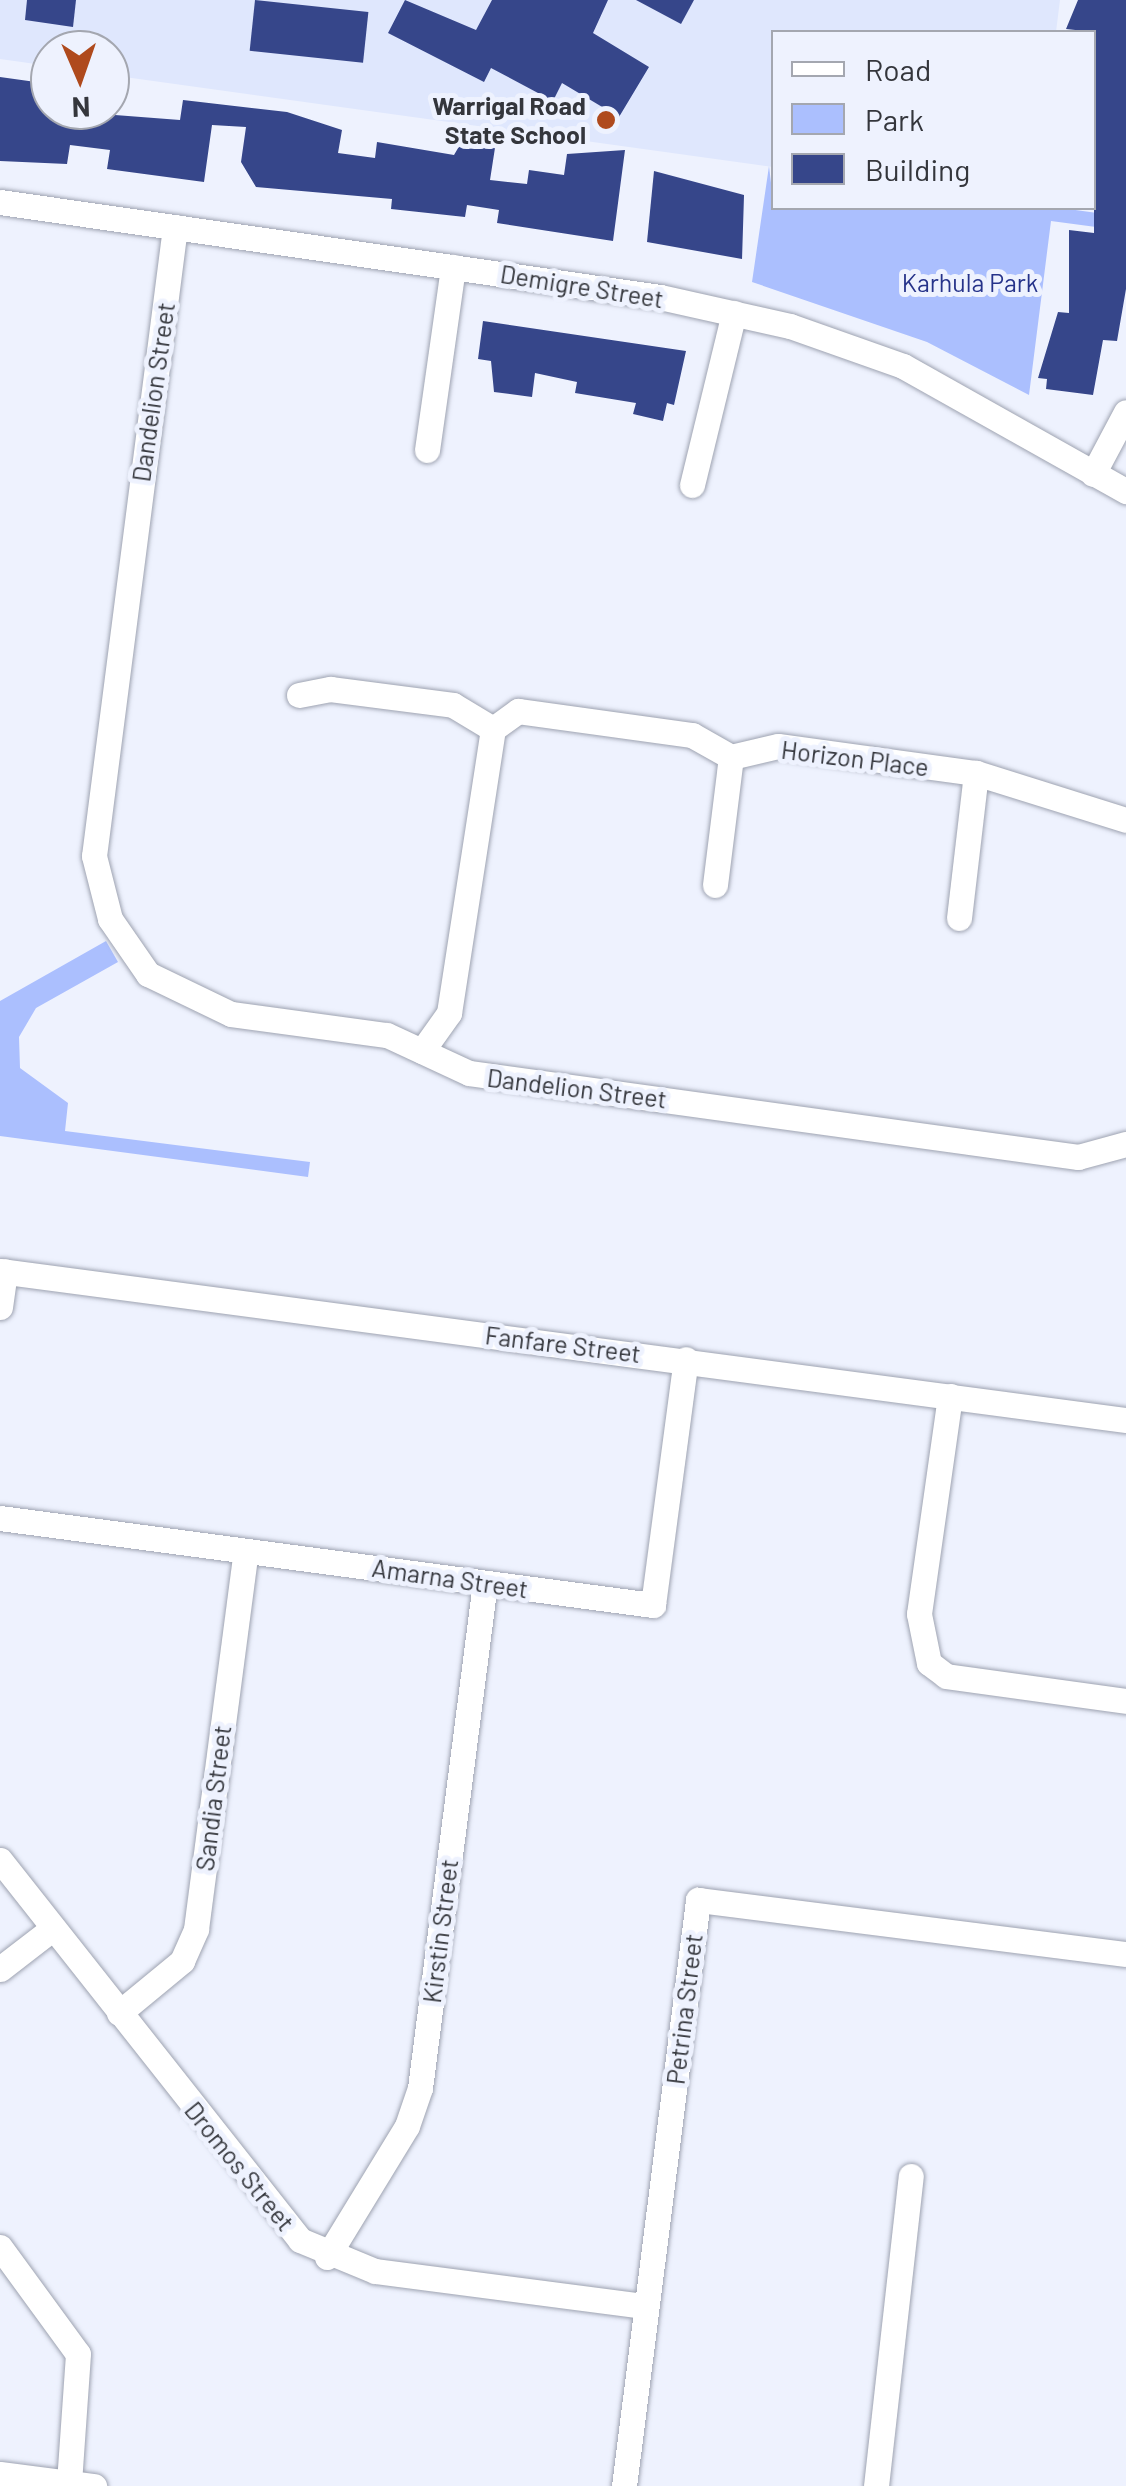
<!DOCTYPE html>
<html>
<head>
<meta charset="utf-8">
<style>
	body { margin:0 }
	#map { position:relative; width:1126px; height:2486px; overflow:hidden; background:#eef2fe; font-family:Barlow,sans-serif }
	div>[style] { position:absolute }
	.built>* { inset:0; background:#dfe7fd }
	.green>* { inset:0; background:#abbffe }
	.building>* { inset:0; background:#36468a; transform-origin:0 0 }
	.roads { filter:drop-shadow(0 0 2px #9ea3b1) drop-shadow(0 0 2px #9ea3b1) }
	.street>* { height:25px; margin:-12.5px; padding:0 12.5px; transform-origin:12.5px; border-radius:12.5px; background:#fff }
	.dots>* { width:28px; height:28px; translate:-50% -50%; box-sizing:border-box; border:5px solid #eef2fe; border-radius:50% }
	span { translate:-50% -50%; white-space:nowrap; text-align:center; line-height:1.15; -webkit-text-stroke:10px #eef2fe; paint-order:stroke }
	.poi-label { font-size:25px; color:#34363c; font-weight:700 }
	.right { translate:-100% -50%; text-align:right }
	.park-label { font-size:25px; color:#26338a }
	.street-label { font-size:25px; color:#34363c }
	.legend { position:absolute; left:771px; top:30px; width:325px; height:180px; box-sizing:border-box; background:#eef2fe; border:2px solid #a4a7b0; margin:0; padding:12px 18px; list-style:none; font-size:30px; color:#34363c }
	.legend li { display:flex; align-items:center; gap:20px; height:50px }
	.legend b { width:50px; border:2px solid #a4a7b0 }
	.north { position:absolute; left:30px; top:30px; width:100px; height:100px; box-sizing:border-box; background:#eef2fe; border:2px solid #a4a7b0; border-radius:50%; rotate:178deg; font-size:28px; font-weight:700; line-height:40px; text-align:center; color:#34363c }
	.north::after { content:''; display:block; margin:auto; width:35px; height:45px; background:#af4a1d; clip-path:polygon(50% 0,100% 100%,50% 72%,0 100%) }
</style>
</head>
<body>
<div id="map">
	<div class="built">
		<i style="clip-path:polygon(0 0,1060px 0,1056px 32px,774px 32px,773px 167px,110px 75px,110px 50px,50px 50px,50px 66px,0 59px)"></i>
	</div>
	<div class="green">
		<i style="clip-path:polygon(769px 166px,774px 208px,1061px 208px,1126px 217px,1126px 231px,1051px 221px,1029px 395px,927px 342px,752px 282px)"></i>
		<i style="clip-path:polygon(106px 941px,118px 962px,36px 1008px,19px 1037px,20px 1068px,68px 1103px,65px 1131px,310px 1162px,308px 1177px,0 1136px,0 1001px)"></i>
	</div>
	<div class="building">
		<i style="clip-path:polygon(27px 0,76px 0,73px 27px,25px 20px)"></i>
		<i style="left:255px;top:0;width:114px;height:51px;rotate:6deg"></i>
		<i style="clip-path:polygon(405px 0,476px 30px,492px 0,608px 0,593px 33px,649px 67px,619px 117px,562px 83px,553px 101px,491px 68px,484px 82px,388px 33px)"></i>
		<i style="clip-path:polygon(636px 0,694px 0,681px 24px)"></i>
		<i style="clip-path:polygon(1078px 0,1126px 0,1126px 289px,1117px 341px,1103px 340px,1093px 395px,1046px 389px,1047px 379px,1038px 378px,1058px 312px,1069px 313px,1069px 230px,1094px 233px,1094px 32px,1066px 29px)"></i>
		<i style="clip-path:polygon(0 77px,50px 84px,50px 110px,180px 120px,183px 100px,287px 112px,342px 130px,338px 153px,375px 158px,377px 142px,454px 155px,468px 131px,497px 135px,490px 180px,527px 184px,529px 170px,564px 175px,567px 154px,625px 150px,613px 241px,497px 223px,499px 210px,467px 205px,465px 217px,391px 209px,392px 199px,256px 187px,241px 162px,246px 127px,212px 125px,204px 182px,107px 169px,110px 150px,70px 145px,67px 164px,0 161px)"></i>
		<i style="clip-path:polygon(654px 171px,744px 195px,742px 259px,647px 242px)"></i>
		<i style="clip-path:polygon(483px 321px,686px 351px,674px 405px,667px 403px,663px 421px,633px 414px,636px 403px,575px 393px,577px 382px,535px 373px,532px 397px,494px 392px,491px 361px,478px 359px)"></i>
	</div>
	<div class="roads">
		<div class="street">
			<i style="left:0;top:202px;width:667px;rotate:8.19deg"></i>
			<i style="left:660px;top:297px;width:133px;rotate:12.6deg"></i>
			<i style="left:790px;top:326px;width:120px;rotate:19.5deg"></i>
			<i style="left:903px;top:366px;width:256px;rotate:29.3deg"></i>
			<i style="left:175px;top:227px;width:634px;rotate:97.34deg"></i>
			<i style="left:94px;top:856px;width:65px;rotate:75.7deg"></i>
			<i style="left:110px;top:919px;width:67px;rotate:55.4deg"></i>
			<i style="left:148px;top:974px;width:92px;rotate:25.7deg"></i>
			<i style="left:231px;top:1014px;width:157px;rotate:7.7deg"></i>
			<i style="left:387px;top:1035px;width:90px;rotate:24.9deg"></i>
			<i style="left:469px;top:1073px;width:615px;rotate:7.85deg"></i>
			<i style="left:1078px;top:1157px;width:50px;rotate:-15.2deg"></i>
			<i style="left:427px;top:450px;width:185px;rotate:-81.9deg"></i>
			<i style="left:1093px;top:474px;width:70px;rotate:-62deg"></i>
			<i style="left:692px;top:485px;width:177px;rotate:-76.3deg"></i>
			<i style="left:299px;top:695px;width:32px;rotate:-11deg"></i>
			<i style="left:330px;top:689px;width:124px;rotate:7.4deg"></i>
			<i style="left:453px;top:705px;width:47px;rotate:31deg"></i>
			<i style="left:493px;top:729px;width:31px;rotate:-36deg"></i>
			<i style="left:518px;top:711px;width:176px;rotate:7.9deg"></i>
			<i style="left:692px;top:735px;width:45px;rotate:29.4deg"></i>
			<i style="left:731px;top:757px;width:48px;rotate:-13.2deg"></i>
			<i style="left:778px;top:746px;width:200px;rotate:7.8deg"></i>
			<i style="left:976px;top:773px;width:157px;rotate:17.4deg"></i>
			<i style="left:715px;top:885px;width:129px;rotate:-82.9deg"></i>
			<i style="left:959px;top:918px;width:146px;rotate:-83.3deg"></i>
			<i style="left:422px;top:1051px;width:47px;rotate:-54.6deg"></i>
			<i style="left:449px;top:1013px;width:287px;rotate:-81.2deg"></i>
			<i style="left:0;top:1271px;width:1136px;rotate:7.54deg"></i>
			<i style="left:0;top:1307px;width:36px;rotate:-82deg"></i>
			<i style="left:950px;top:1396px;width:220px;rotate:98.1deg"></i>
			<i style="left:919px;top:1614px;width:50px;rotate:78.5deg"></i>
			<i style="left:929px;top:1663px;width:21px;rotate:37deg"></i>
			<i style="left:946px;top:1676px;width:182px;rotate:7.9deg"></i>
			<i style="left:0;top:1518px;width:659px;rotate:7.59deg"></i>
			<i style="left:653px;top:1605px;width:248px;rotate:-82.4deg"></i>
			<i style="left:0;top:1860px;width:484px;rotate:51.7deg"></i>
			<i style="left:300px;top:2240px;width:81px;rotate:22.5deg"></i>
			<i style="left:375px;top:2271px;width:273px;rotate:7.4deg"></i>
			<i style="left:0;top:1969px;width:67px;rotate:-37.7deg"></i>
			<i style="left:119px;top:2013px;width:82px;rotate:-39.5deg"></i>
			<i style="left:182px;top:1961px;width:35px;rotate:-66deg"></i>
			<i style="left:196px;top:1929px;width:381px;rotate:-82.5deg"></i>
			<i style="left:0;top:2247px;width:132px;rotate:53.9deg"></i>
			<i style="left:78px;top:2354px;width:129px;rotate:94deg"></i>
			<i style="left:327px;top:2257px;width:153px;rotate:-58.6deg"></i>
			<i style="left:407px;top:2126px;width:40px;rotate:-71.1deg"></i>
			<i style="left:420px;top:2088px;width:509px;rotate:-82.67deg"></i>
			<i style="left:0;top:2474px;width:95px;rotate:7.3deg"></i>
			<i style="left:624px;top:2486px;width:591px;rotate:-82.8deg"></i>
			<i style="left:698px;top:1900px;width:431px;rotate:7.2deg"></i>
			<i style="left:876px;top:2486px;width:312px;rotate:-83.6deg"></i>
		</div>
	</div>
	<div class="dots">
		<i style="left:606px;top:120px;background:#af4a1d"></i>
	</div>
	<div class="poi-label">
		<span class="right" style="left:586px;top:120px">Warrigal Road<br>State School</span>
	</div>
	<div class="park-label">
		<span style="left:970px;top:282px">Karhula Park</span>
	</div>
	<div class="street-label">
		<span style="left:582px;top:286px;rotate:9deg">Demigre Street</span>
		<span style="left:153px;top:392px;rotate:-82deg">Dandelion Street</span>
		<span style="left:855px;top:758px;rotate:7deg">Horizon Place</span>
		<span style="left:577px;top:1088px;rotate:7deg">Dandelion Street</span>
		<span style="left:563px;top:1344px;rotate:7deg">Fanfare Street</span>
		<span style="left:450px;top:1578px;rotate:8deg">Amarna Street</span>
		<span style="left:213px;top:1798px;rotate:-83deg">Sandia Street</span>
		<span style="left:440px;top:1931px;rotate:-83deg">Kirstin Street</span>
		<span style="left:684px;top:2009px;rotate:-83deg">Petrina Street</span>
		<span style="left:240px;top:2166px;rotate:51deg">Dromos Street</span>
	</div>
	<ul class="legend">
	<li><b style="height:12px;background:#fff"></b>Road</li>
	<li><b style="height:28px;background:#abbffe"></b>Park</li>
	<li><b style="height:28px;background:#36468a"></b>Building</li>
	</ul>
	<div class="north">N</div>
</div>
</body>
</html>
